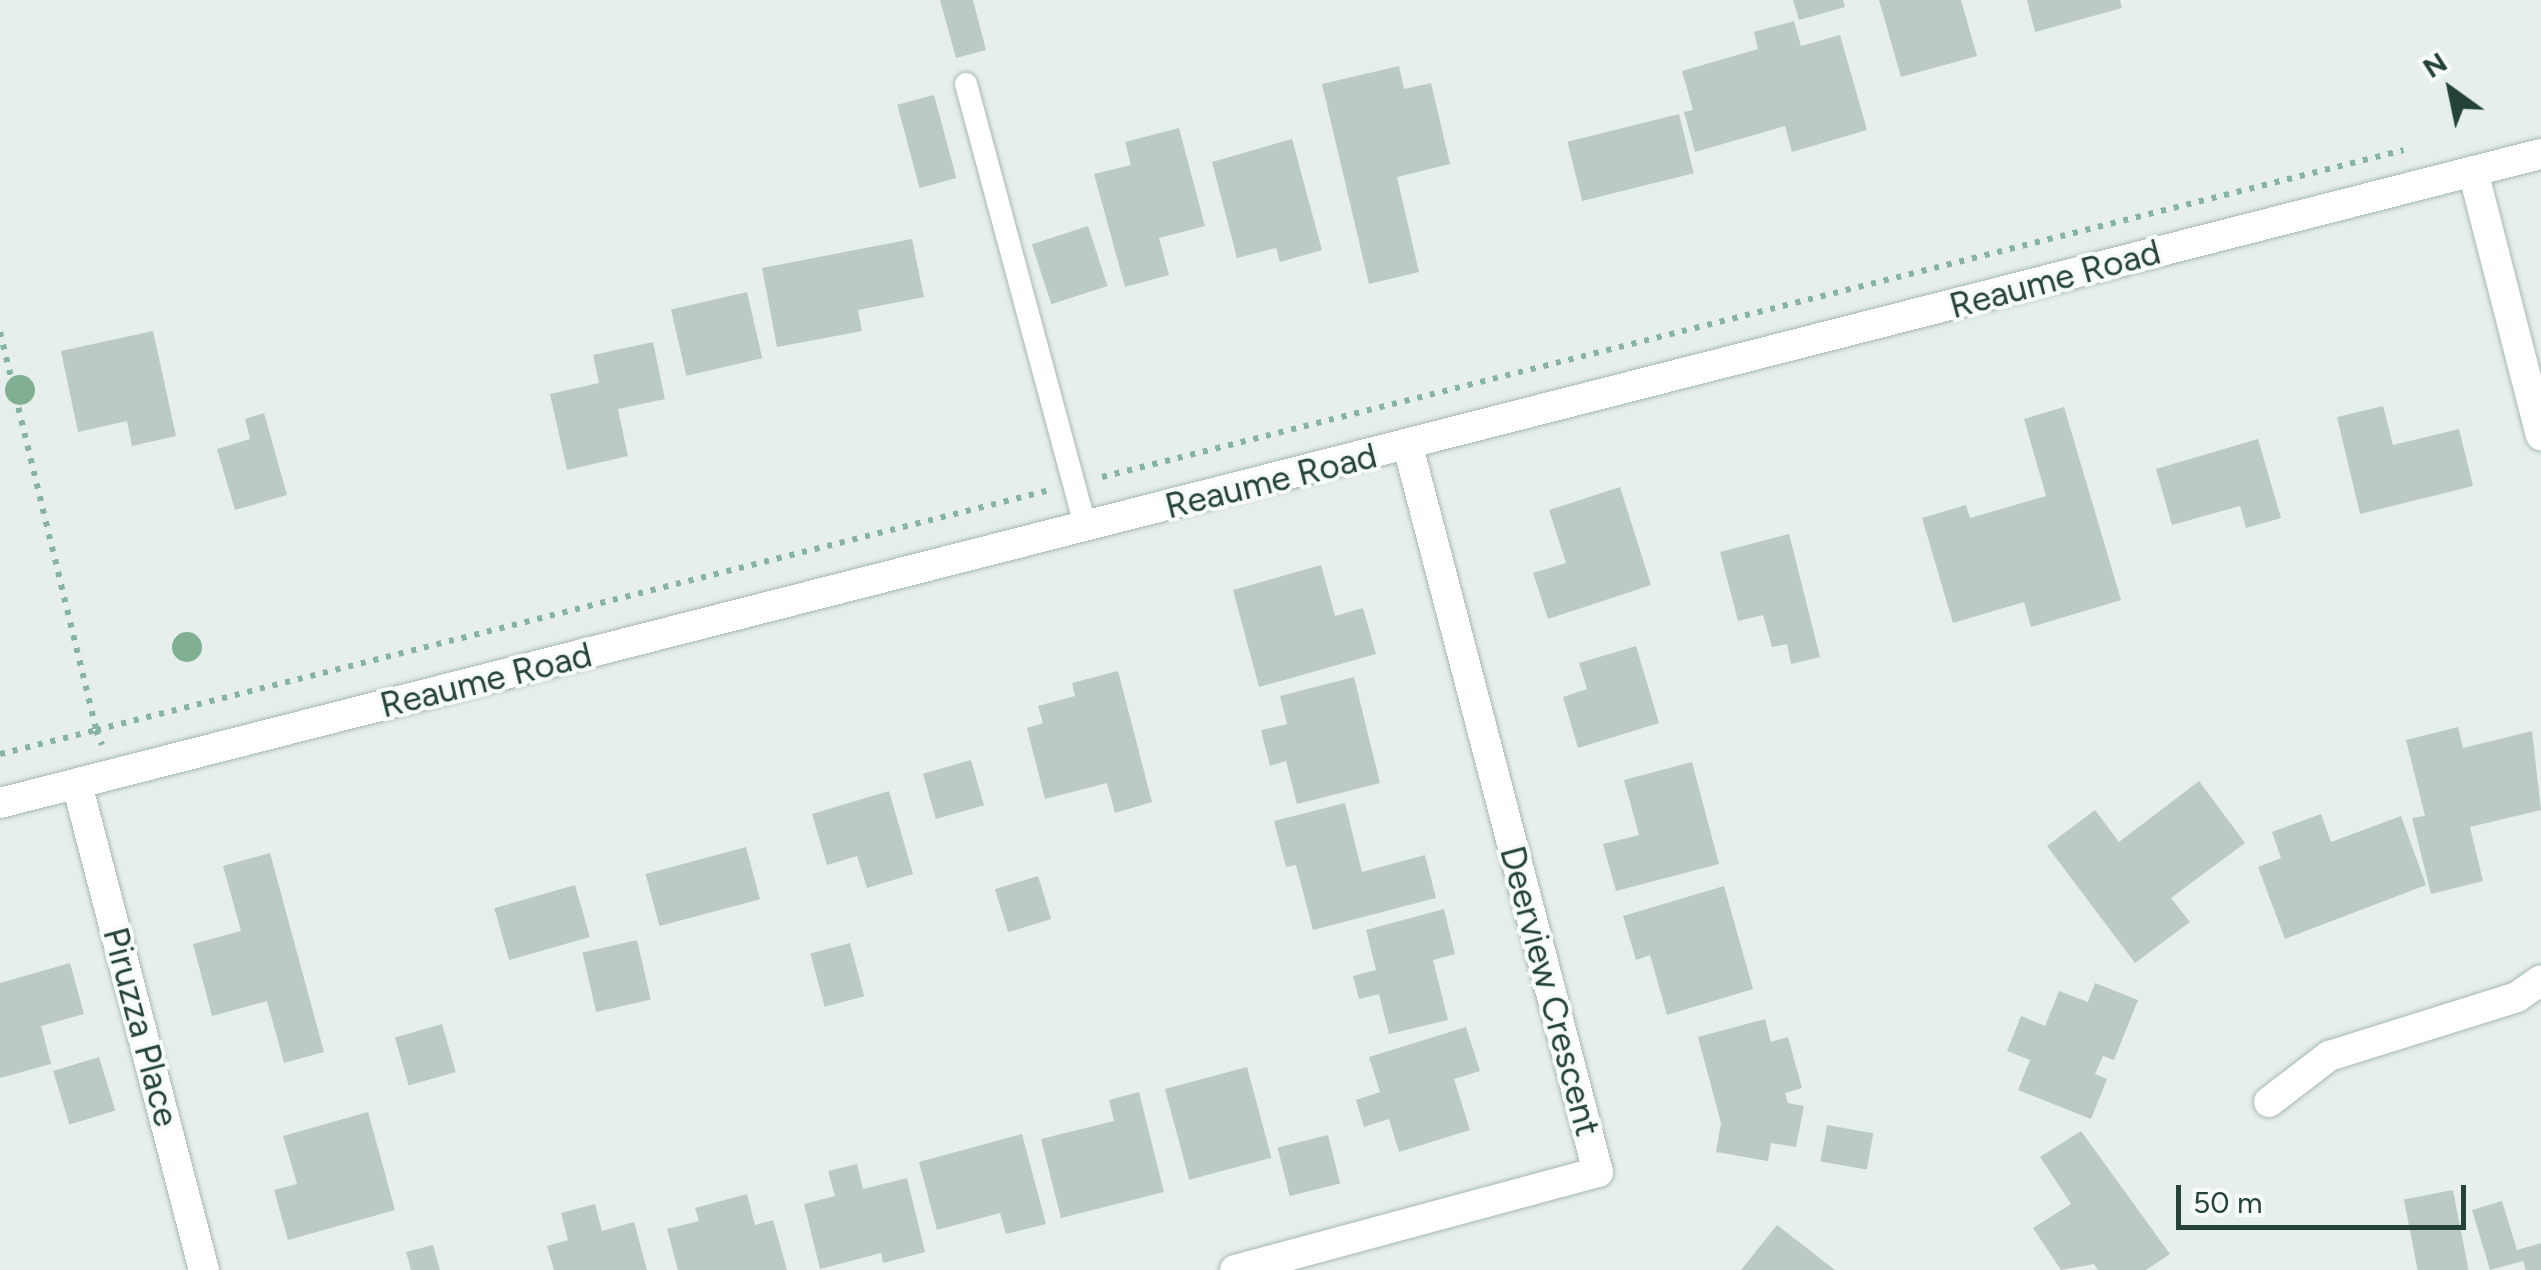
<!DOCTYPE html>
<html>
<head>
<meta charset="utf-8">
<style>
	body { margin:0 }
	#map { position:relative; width:2541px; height:1270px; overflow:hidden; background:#e6efeb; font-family:Figtree,sans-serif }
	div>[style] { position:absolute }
	.building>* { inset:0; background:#bbcac4; transform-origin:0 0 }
	.path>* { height:6px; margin-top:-3px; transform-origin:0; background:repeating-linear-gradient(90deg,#86b3a5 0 5px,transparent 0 13px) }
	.roads { filter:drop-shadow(0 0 2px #a8b8b2) drop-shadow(0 0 2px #a8b8b2) }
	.lane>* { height:22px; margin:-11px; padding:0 11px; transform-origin:11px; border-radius:11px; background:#fff }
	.street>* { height:30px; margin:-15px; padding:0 15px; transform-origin:15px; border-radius:15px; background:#fff }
	.trees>* { width:30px; height:30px; margin:-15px; border-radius:50%; background:#80af93 }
	span { translate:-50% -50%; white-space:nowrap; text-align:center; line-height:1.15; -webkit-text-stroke:8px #f7fbf9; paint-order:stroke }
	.street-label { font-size:35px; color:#24423a }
	.north { position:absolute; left:2401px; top:40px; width:100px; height:100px; -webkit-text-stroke:8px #f7fbf9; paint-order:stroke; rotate:327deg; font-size:28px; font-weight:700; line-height:40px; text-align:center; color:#24423a }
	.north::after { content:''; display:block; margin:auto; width:35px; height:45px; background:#24423a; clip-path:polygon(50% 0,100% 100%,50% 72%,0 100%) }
	.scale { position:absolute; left:2176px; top:1185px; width:290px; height:45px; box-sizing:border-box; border:5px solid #24423a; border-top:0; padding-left:12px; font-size:30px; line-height:35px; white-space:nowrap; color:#24423a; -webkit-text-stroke:8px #f7fbf9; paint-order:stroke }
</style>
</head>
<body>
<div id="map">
	<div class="building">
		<i style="clip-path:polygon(940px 0,973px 0,986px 50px,956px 58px)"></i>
		<i style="clip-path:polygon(1793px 0,1843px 0,1845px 7px,1799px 20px)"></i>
		<i style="clip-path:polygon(1879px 0,1961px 0,1977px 56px,1901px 77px)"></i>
		<i style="clip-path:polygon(2027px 0,2120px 0,2122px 8px,2035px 32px)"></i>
		<i style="clip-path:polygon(1794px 21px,1801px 46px,1840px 35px,1867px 130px,1792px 152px,1785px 126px,1695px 152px,1684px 112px,1693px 110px,1682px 71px,1758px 49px,1754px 32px)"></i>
		<i style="clip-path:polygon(1399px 66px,1404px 89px,1431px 83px,1450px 164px,1397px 177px,1419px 272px,1369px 284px,1322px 84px)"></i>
		<i style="left:934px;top:95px;width:86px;height:38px;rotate:75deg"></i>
		<i style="left:1679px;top:114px;width:61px;height:115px;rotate:76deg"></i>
		<i style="clip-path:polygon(1179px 128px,1205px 226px,1159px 238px,1169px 275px,1125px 287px,1094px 174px,1131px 165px,1125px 142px)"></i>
		<i style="clip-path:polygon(1292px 139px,1322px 250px,1280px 262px,1276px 248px,1237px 258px,1212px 162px)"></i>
		<i style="left:1088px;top:226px;width:63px;height:59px;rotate:72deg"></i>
		<i style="clip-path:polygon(912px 239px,924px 297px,858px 310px,862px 331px,777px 347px,762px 268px)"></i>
		<i style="left:747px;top:292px;width:68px;height:78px;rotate:77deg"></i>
		<i style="clip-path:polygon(153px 331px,176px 436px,132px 446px,127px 421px,78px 432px,61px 351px)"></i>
		<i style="clip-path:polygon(653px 342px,665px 399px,618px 409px,628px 456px,567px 470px,550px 394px,599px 383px,593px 355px)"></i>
		<i style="clip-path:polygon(2383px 406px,2393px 445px,2459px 429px,2473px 486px,2360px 514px,2337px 417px)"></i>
		<i style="clip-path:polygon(2064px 407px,2121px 600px,2031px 627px,2024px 602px,1953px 623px,1922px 518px,1966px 505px,1970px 518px,2046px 496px,2024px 419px)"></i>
		<i style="clip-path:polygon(264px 413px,287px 495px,235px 510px,217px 449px,250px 439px,245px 419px)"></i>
		<i style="clip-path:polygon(2258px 439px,2281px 518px,2246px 528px,2240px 506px,2172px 525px,2156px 469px)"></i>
		<i style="clip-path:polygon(1620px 487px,1651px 585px,1548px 619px,1533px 573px,1566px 563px,1549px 510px)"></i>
		<i style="clip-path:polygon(1789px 534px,1820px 657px,1791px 664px,1787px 644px,1772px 647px,1763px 615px,1738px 621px,1720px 552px)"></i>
		<i style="clip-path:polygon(1321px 565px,1335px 616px,1363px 608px,1376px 654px,1259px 687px,1233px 590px)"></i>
		<i style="clip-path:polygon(1636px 646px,1659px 723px,1578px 748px,1563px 697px,1587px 689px,1579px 663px)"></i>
		<i style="clip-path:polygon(1118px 671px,1152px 802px,1115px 813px,1107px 783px,1045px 799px,1027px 728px,1043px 723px,1038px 706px,1075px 696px,1072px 683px)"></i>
		<i style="clip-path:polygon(1354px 677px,1380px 783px,1297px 804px,1286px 761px,1270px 766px,1261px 730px,1287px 724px,1280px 696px)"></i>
		<i style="clip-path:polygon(2458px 727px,2463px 748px,2532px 731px,2541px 810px,2470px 827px,2483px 881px,2431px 894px,2412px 818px,2425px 816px,2406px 740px)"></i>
		<i style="left:971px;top:760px;width:47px;height:50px;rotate:74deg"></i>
		<i style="clip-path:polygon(1692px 762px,1719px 864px,1616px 891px,1603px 844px,1639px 835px,1624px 780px)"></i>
		<i style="clip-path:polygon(2199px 781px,2245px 843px,2171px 898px,2190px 922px,2135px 963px,2047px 846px,2095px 810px,2119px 842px)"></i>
		<i style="clip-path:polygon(889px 791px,913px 874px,867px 888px,857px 856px,827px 865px,812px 814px)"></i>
		<i style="clip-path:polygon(1345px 803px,1362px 872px,1425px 855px,1436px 898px,1313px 930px,1296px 865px,1286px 867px,1274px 821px)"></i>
		<i style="clip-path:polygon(2321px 814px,2331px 842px,2401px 816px,2426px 885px,2285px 939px,2258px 867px,2281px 858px,2272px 832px)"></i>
		<i style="left:746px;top:847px;width:54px;height:104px;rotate:75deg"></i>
		<i style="clip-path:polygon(270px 853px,324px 1052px,284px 1063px,267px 1001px,212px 1016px,193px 944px,241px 931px,223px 866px)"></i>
		<i style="left:1038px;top:876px;width:45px;height:45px;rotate:73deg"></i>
		<i style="left:575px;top:885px;width:54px;height:84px;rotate:74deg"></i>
		<i style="clip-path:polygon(1724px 886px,1753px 989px,1667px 1015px,1650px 955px,1636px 960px,1623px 916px)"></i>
		<i style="clip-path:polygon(1444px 909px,1455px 954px,1433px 960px,1448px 1020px,1389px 1034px,1379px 994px,1359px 999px,1353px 976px,1376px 970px,1366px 930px)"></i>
		<i style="left:637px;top:940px;width:61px;height:56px;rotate:77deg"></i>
		<i style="left:850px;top:943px;width:55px;height:41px;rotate:75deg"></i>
		<i style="clip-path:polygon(70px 963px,84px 1014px,41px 1026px,51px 1064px,0 1078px,0 983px)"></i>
		<i style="clip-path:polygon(2095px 983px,2138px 1000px,2114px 1060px,2103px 1056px,2095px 1074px,2107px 1079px,2091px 1119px,2018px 1090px,2030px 1060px,2007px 1051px,2021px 1016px,2045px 1026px,2059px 991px,2088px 1002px)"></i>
		<i style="clip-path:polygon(1765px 1019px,1771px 1042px,1788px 1037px,1802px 1088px,1785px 1093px,1788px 1103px,1804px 1106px,1796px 1147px,1771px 1143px,1768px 1161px,1716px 1152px,1721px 1123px,1698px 1037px)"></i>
		<i style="left:442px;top:1024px;width:50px;height:49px;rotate:74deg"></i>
		<i style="clip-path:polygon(1466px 1027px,1480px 1071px,1454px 1079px,1470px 1130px,1399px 1152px,1389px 1119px,1364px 1127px,1356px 1100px,1380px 1092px,1369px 1057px)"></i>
		<i style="left:99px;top:1057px;width:56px;height:48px;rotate:73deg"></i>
		<i style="left:1247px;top:1067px;width:94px;height:85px;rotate:75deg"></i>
		<i style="clip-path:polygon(1139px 1092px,1164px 1192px,1061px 1218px,1041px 1139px,1114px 1121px,1109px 1100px)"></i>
		<i style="clip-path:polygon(368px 1112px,395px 1210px,288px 1240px,274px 1190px,297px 1184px,283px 1136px)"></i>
		<i style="left:1827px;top:1125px;width:47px;height:37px;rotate:10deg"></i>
		<i style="clip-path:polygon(2081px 1131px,2170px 1254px,2146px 1270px,2098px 1270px,2094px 1264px,2061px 1270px,2033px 1228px,2071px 1204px,2040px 1157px)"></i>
		<i style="clip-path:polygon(1022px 1134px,1046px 1224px,1006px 1234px,1000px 1213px,937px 1230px,919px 1162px)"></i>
		<i style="left:1328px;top:1135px;width:50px;height:52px;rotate:76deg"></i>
		<i style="clip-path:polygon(857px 1164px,863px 1189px,907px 1178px,925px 1252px,883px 1263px,881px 1253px,820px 1269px,804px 1204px,835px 1196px,828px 1171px)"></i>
		<i style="left:2453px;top:1190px;width:81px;height:50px;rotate:79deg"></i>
		<i style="clip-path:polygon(747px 1194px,755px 1225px,773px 1220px,787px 1270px,678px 1270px,667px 1229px,699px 1221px,695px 1208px)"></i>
		<i style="clip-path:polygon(2502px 1201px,2517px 1250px,2541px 1243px,2541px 1270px,2526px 1270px,2523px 1261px,2490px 1270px,2472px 1210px)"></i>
		<i style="clip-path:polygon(595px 1204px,602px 1231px,634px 1222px,647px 1270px,554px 1270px,547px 1246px,568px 1240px,561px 1213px)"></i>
		<i style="clip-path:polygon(1777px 1225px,1835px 1270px,1741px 1270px)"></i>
		<i style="clip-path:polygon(433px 1245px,440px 1270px,411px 1270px,406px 1252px)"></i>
	</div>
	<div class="path">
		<i style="left:0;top:332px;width:409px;rotate:76.4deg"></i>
		<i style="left:96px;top:730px;width:980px;rotate:-14.12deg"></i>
		<i style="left:1102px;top:477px;width:1342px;rotate:-14.1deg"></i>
		<i style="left:0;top:754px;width:99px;rotate:-14deg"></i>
		<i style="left:96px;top:730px;width:16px;rotate:68deg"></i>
	</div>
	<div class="roads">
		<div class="lane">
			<i style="left:966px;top:84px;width:460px;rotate:74.9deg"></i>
		</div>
		<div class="street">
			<i style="left:2473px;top:171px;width:273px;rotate:75.6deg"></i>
			<i style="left:77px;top:784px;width:502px;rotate:75.36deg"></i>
			<i style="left:0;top:803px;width:2623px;rotate:-14.33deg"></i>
			<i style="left:2269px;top:1102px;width:76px;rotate:-37.5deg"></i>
			<i style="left:2329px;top:1056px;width:197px;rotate:-17.4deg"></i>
			<i style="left:2517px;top:997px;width:29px;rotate:-35deg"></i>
			<i style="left:1235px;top:1270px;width:376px;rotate:-15.1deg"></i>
			<i style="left:1598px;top:1172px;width:750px;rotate:-104.67deg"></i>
		</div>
	</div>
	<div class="trees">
		<i style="left:20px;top:390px"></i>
		<i style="left:187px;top:647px"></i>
	</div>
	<div class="street-label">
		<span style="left:2055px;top:279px;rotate:-15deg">Reaume Road</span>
		<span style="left:1271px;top:481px;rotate:-14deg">Reaume Road</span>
		<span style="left:486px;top:680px;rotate:-14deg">Reaume Road</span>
		<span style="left:1550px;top:991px;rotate:75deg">Deerview Crescent</span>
		<span style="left:141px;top:1027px;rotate:75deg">Piruzza Place</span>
	</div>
	<div class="north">N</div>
	<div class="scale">50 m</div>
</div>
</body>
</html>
